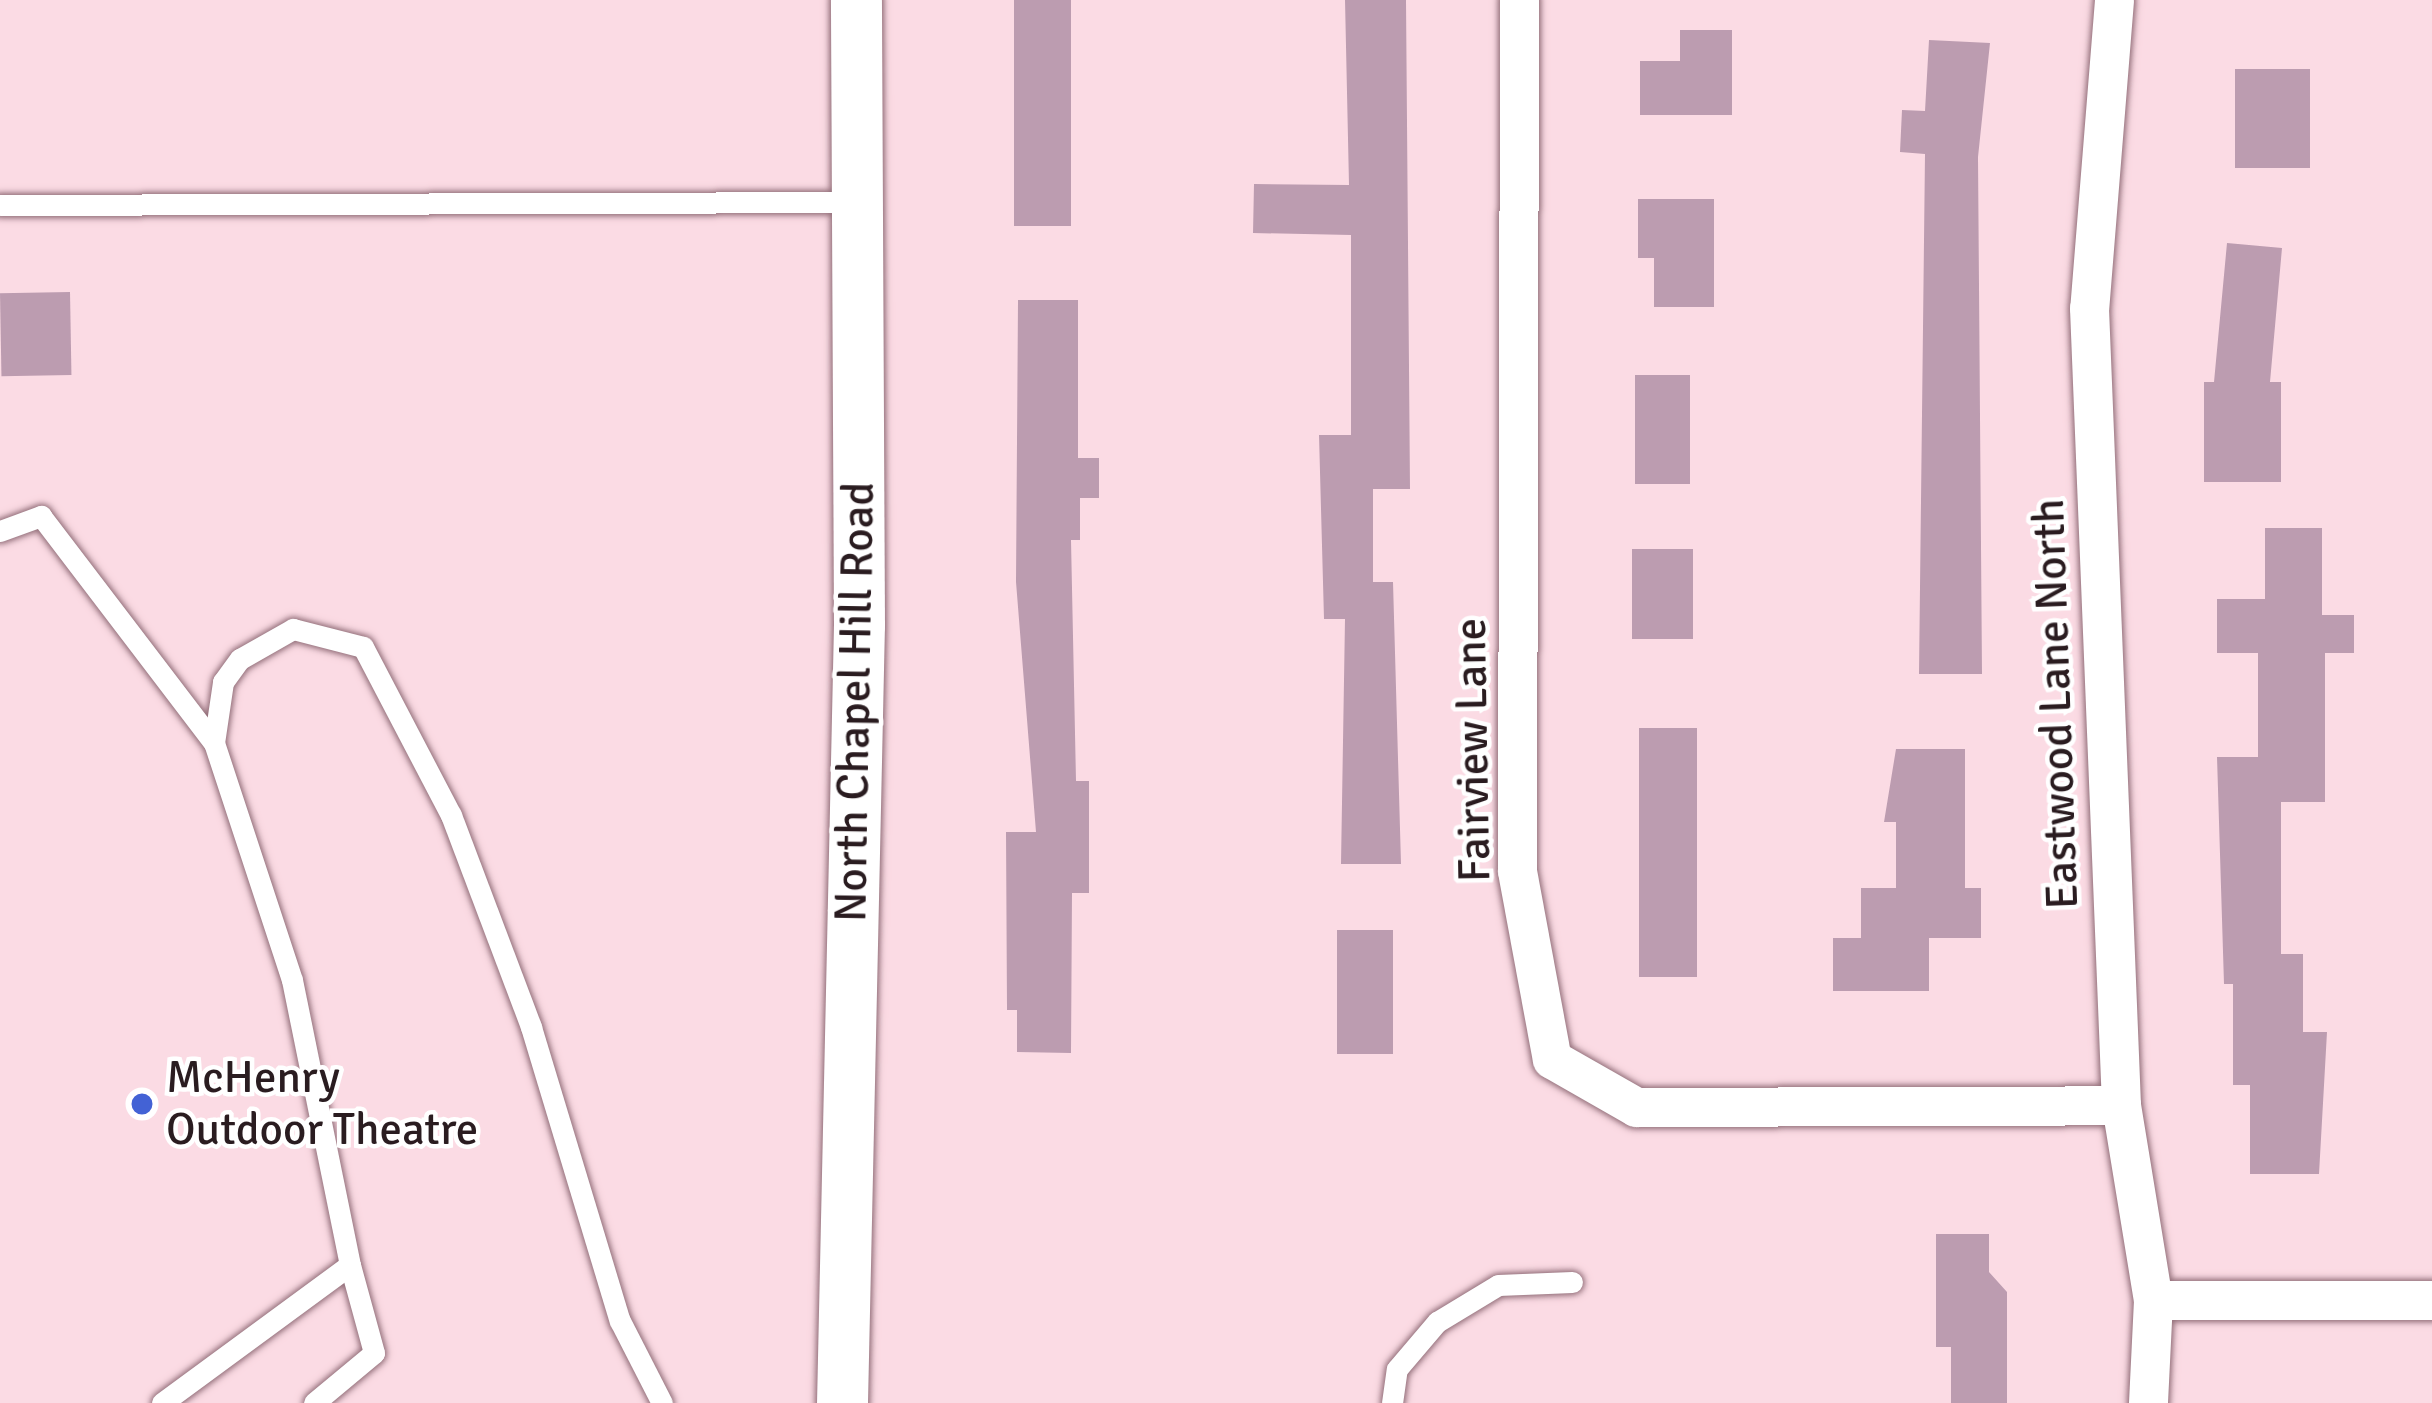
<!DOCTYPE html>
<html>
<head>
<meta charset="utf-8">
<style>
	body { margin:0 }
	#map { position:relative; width:2432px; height:1403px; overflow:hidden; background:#fbdbe4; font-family:Signika,sans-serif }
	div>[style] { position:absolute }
	.building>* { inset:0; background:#bc9cb0; transform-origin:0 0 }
	.roads { filter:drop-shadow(0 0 3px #936f7a) drop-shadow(0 0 3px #936f7a) }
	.service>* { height:21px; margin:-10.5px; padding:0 10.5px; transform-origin:10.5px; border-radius:10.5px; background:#fff }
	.minor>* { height:39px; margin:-19.5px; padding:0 19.5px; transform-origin:19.5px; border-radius:19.5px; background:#fff }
	.tertiary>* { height:51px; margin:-25.5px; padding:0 25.5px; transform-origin:25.5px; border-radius:25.5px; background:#fff }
	.dots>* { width:33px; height:33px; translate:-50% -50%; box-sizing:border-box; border:6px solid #fff; border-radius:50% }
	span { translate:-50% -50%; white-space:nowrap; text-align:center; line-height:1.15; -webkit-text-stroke:9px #fff; paint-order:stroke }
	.street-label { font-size:45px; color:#2a1c20 }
	.poi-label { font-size:45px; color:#2a1c20 }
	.left { translate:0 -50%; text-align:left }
</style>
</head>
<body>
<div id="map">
	<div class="building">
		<i style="left:1014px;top:0;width:57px;height:226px"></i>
		<i style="clip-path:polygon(1345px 0,1406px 0,1410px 489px,1373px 489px,1373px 582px,1393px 582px,1401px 864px,1341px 864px,1345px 619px,1324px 619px,1319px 435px,1351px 435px,1351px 235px,1253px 233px,1254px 184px,1349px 185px)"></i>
		<i style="clip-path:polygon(1680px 30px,1732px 30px,1732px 115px,1640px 115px,1640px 61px,1680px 61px)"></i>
		<i style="clip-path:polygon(1929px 40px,1990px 43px,1978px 157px,1982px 674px,1919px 674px,1925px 154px,1900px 152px,1902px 110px,1925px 111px)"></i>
		<i style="left:2235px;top:69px;width:75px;height:99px"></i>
		<i style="clip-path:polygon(1638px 199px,1714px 199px,1714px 307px,1654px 307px,1654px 258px,1638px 258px)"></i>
		<i style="clip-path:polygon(2227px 243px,2282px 248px,2270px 382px,2281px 382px,2281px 482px,2204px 482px,2204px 382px,2214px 382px)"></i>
		<i style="left:70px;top:292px;width:83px;height:70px;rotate:89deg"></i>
		<i style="clip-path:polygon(1018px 300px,1078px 300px,1078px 458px,1099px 458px,1099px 498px,1080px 498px,1080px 540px,1071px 540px,1076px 781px,1089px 781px,1089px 893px,1072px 893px,1071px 1053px,1017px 1052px,1017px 1010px,1007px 1010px,1006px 832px,1036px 832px,1016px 582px)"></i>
		<i style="left:1635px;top:375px;width:55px;height:109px"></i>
		<i style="clip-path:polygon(2265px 528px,2322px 528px,2322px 615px,2354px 615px,2354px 653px,2325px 653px,2325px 802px,2281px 802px,2281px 954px,2303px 954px,2303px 1032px,2327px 1032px,2319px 1174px,2250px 1174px,2250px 1085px,2233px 1085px,2233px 984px,2224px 984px,2217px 757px,2258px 757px,2258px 653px,2217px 653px,2217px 599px,2265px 599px)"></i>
		<i style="left:1632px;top:549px;width:61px;height:90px"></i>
		<i style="left:1639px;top:728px;width:58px;height:249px"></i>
		<i style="clip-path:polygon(1896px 749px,1965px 749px,1965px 888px,1981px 888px,1981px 938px,1929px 938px,1929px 991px,1833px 991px,1833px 938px,1861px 938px,1861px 888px,1896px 888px,1896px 822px,1884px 822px)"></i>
		<i style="left:1337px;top:930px;width:56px;height:124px"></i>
		<i style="clip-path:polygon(1936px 1234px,1989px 1234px,1989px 1272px,2007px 1292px,2007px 1403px,1951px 1403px,1951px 1347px,1936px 1347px)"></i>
	</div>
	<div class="roads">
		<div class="service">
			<i style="left:0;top:205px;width:857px;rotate:-0.2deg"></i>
			<i style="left:0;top:531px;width:44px;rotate:-20.1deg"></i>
			<i style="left:41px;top:516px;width:285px;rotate:52.7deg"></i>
			<i style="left:350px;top:1265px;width:291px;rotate:-101.5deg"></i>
			<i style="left:292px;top:980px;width:250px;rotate:-108.2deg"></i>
			<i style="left:214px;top:743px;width:62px;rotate:-81.6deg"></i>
			<i style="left:223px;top:682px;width:29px;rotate:-54deg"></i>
			<i style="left:240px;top:659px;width:61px;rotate:-29.5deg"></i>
			<i style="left:293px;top:629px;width:72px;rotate:14.4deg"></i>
			<i style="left:363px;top:647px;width:190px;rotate:62.4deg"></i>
			<i style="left:451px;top:815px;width:227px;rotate:69.3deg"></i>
			<i style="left:531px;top:1027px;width:307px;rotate:73.2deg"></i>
			<i style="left:620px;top:1321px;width:92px;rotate:62.9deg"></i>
			<i style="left:162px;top:1403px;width:233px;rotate:-36.3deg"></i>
			<i style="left:350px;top:1265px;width:91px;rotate:74.7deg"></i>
			<i style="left:374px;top:1353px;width:78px;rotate:140.2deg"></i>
			<i style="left:1392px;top:1403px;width:34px;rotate:-82deg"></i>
			<i style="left:1397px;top:1369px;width:62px;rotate:-49.6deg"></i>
			<i style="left:1437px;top:1322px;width:71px;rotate:-31.2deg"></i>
			<i style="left:1498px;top:1285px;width:74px;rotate:-2.3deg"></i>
		</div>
		<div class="minor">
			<i style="left:1519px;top:0;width:871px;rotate:90.13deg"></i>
			<i style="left:1517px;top:871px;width:191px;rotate:79.5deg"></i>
			<i style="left:1552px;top:1059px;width:97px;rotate:29.7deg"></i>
			<i style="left:1636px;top:1107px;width:485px;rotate:-0.2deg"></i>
			<i style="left:2114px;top:0;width:309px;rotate:94.6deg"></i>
			<i style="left:2089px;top:308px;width:798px;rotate:87.7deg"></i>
			<i style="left:2121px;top:1105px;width:198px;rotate:80.7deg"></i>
			<i style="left:2153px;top:1300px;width:103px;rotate:92.8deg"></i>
			<i style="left:2153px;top:1300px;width:279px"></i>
		</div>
		<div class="tertiary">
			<i style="left:842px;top:1403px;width:778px;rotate:-88.75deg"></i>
			<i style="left:859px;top:625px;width:625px;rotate:-90.28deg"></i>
		</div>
	</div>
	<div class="dots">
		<i style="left:142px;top:1104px;background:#4362d5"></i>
	</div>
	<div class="street-label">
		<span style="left:855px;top:702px;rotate:-89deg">North Chapel Hill Road</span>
		<span style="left:2056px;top:704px;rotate:-92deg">Eastwood Lane North</span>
		<span style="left:1473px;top:750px;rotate:-91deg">Fairview Lane</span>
	</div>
	<div class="poi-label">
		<span class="left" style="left:166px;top:1104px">McHenry<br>Outdoor Theatre</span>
	</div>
</div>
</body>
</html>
